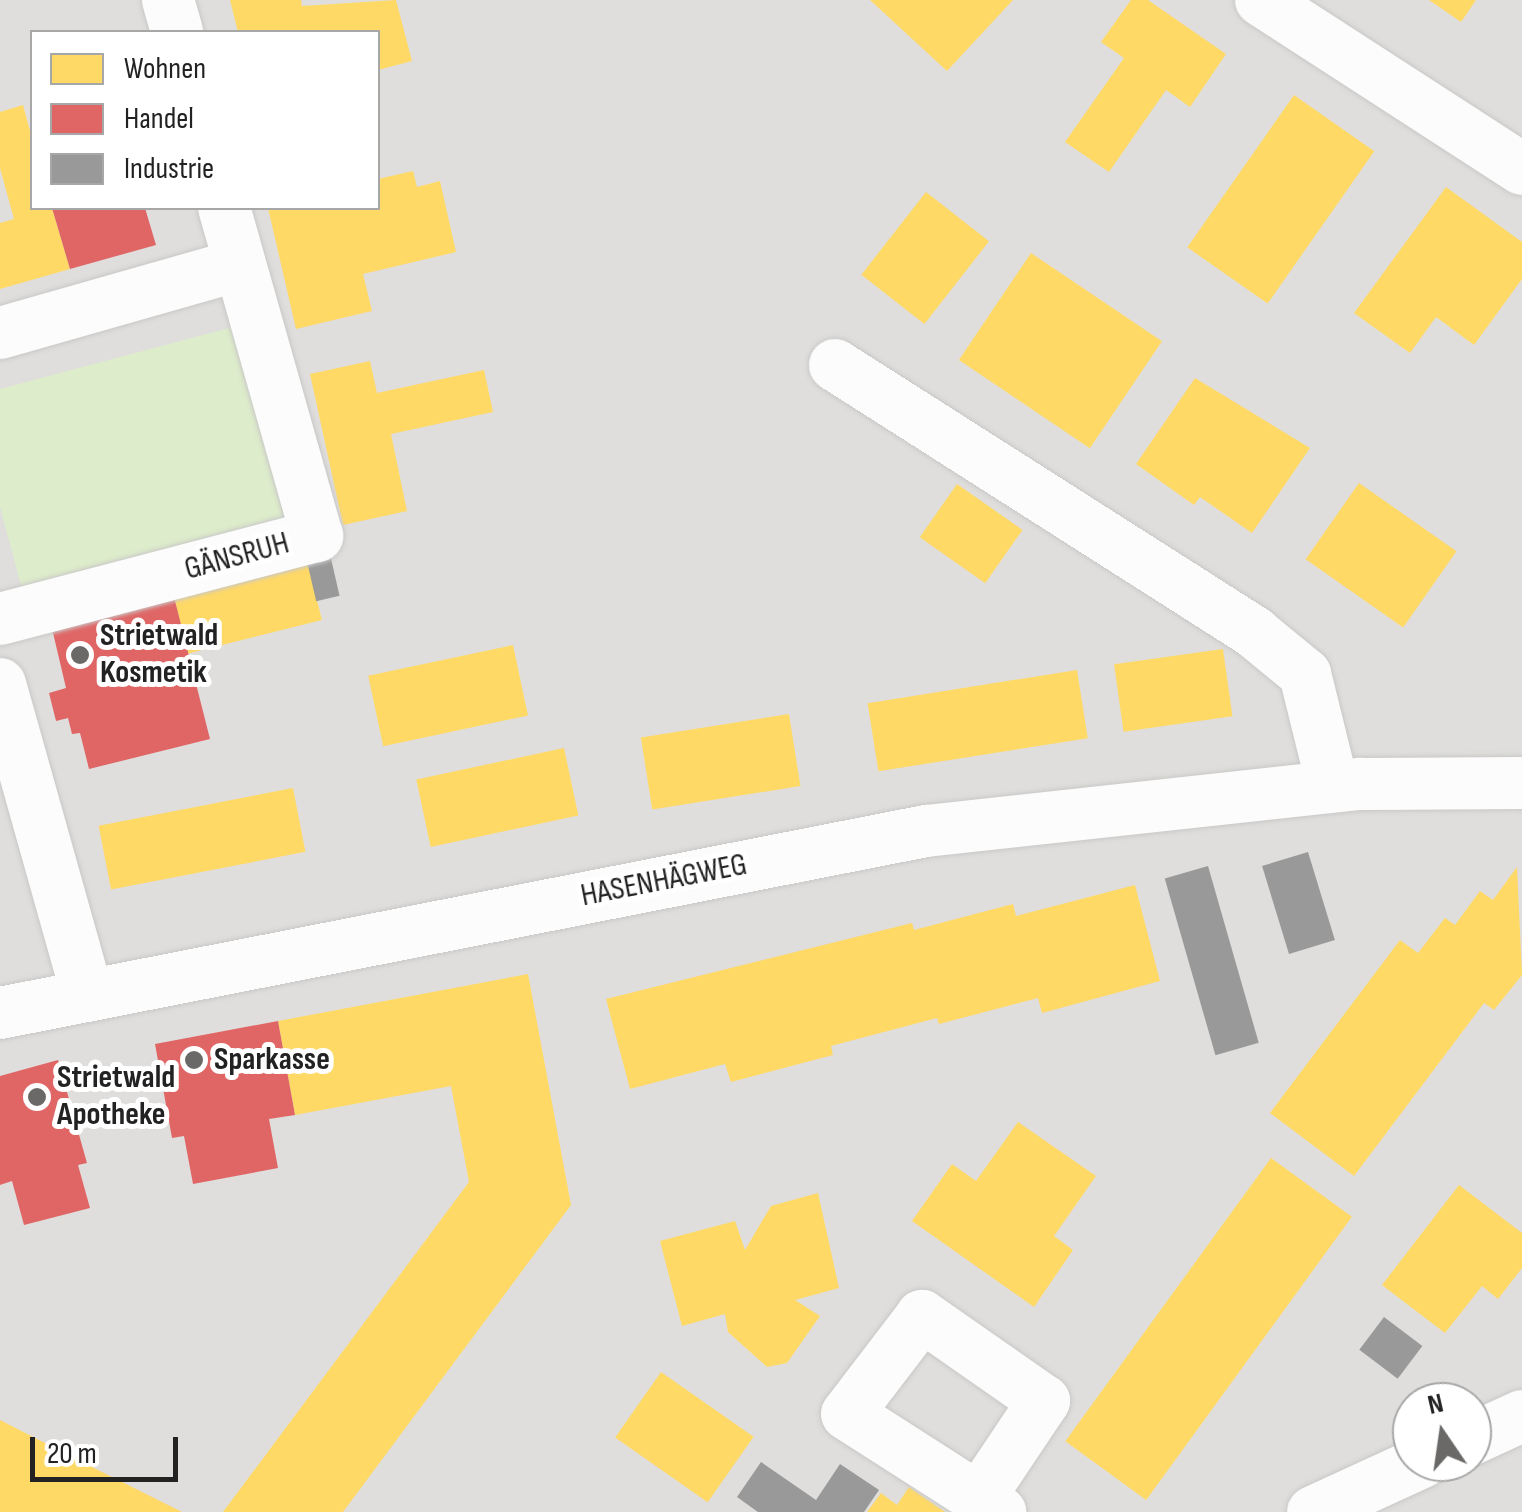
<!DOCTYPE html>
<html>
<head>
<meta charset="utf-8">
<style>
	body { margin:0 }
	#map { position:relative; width:1522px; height:1512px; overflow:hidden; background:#f0eeeb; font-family:"Sofia Sans Condensed",sans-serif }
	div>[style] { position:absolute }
	.residential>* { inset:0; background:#dfdedc }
	.grass>* { inset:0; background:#ddeccb }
	.homes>* { inset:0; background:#ffd966; transform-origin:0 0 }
	.shops>* { inset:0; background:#e06666 }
	.industry>* { inset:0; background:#999; transform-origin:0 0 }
	.roads { filter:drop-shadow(0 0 2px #c9c8c7) drop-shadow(0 0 2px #c9c8c7) }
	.minor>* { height:52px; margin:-26px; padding:0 26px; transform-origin:26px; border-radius:26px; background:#fdfcfc }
	.dots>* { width:28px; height:28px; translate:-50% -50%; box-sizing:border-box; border:5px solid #fff; border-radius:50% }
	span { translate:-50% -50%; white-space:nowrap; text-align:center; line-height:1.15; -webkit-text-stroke:10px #fff; paint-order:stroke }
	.street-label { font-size:32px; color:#222 }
	.poi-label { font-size:32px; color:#222; font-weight:700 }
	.left { translate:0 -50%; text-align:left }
	.legend { position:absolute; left:30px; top:30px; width:350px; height:180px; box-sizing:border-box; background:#fff; border:2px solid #a7a7a7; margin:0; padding:12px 18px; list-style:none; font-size:30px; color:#222 }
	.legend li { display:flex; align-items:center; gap:20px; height:50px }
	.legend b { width:50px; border:2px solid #a7a7a7 }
	.north { position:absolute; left:1392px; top:1382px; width:100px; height:100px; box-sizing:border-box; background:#fff; border:2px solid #a7a7a7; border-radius:50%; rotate:347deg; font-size:28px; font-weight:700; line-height:40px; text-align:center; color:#222 }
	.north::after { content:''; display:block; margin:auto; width:35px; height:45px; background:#6a6968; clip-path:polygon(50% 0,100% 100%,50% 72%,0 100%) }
	.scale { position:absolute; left:30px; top:1437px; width:148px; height:45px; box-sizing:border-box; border:5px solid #222; border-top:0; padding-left:12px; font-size:30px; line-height:35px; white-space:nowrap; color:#222; -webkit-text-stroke:8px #fff; paint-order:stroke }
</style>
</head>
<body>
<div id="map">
	<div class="residential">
		<i style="clip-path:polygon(evenodd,0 0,1522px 0,1522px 1512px,0 1512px,0 0,32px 32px,378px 32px,378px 208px,32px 208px,32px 32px,0 0,1412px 1402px,1472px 1402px,1472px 1462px,1412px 1462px,1412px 1402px)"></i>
	</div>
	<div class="grass">
		<i style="clip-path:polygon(233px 327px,285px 517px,22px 589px,0 507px,0 389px)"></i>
	</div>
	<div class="homes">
		<i style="clip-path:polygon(230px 0,301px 0,302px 6px,396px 0,412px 61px,378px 70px,378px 32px,238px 32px)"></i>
		<i style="clip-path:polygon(870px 0,1013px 0,947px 71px)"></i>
		<i style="clip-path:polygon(1131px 0,1148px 0,1226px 54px,1190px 107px,1166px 90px,1109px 172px,1065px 142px,1124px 58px,1101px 42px)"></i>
		<i style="clip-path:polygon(1429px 0,1476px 0,1461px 22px)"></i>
		<i style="left:1294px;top:95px;width:98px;height:186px;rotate:35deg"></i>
		<i style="clip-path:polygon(23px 105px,32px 138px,32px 208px,52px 208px,70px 269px,0 289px,0 223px,14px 219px,0 168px,0 112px)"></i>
		<i style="clip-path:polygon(413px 171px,417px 187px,440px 181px,456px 252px,363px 274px,372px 311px,296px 329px,268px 208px,378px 208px,378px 179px)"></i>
		<i style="clip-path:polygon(1446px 187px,1522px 242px,1522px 279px,1474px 345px,1436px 317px,1410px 353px,1354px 313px)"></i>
		<i style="left:926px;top:192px;width:80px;height:105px;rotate:38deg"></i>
		<i style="left:1031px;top:253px;width:158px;height:129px;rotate:34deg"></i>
		<i style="clip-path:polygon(370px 361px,377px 393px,484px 370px,493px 412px,391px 434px,407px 511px,343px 525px,310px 374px)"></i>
		<i style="clip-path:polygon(1195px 378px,1310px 448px,1252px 533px,1200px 497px,1194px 505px,1136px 464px)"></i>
		<i style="left:1359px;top:483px;width:119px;height:93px;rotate:35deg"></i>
		<i style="left:957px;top:484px;width:80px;height:65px;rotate:35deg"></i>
		<i style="left:306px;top:556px;width:66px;height:138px;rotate:76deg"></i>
		<i style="left:513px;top:645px;width:72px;height:148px;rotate:78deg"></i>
		<i style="left:1223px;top:649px;width:68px;height:110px;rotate:82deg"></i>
		<i style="left:1077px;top:670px;width:69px;height:212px;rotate:81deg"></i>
		<i style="left:789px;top:714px;width:73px;height:150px;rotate:81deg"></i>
		<i style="left:564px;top:748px;width:69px;height:151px;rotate:78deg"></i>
		<i style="left:293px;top:788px;width:65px;height:198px;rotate:79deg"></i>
		<i style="clip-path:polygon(1517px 867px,1522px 975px,1494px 1010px,1484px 1003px,1354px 1176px,1270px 1113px,1400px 940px,1418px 953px,1445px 918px,1455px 925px,1480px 891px,1493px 900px)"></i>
		<i style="clip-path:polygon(1135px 885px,1160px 981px,1042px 1013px,1038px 998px,939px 1024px,937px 1018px,831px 1046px,833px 1055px,731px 1082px,725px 1064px,630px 1089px,606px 999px,912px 923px,914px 930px,1013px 904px,1016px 916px)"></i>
		<i style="clip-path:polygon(528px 974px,571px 1205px,343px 1512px,223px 1512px,469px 1182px,451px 1086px,295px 1115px,278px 1021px)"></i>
		<i style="clip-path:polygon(1018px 1122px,1096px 1176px,1054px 1236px,1073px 1250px,1034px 1307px,912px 1221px,952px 1164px,976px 1181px)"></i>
		<i style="left:1271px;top:1158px;width:100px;height:350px;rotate:36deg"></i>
		<i style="clip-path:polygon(1459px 1185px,1522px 1233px,1522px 1268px,1498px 1299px,1482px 1286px,1445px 1333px,1382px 1285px)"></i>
		<i style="clip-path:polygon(818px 1193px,839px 1288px,795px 1300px,820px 1316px,787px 1363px,767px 1367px,728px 1332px,725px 1314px,682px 1326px,660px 1241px,735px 1221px,745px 1250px,771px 1206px)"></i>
		<i style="left:661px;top:1372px;width:113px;height:80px;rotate:35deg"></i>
		<i style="clip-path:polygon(0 1420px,82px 1462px,182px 1512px,0 1512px)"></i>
		<i style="clip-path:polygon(909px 1487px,945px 1512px,867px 1512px,881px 1493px,897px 1505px)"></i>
	</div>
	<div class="shops">
		<i style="clip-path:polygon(52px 208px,145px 208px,156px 245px,70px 269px)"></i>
		<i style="clip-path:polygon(172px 589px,210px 739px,89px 769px,80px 733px,72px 734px,68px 718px,56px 721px,49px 693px,66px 688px,50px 620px)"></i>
		<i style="clip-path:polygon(278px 1021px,295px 1115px,269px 1119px,278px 1168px,193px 1184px,184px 1136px,172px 1138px,155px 1044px)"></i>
		<i style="clip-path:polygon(58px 1060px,87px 1163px,78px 1165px,90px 1208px,24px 1225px,12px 1181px,0 1185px,0 1076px)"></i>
	</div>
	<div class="industry">
		<i style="left:329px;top:550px;width:47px;height:24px;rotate:77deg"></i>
		<i style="left:1308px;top:852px;width:92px;height:48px;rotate:73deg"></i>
		<i style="left:1208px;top:866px;width:184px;height:45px;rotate:74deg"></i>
		<i style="left:1384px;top:1317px;width:48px;height:41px;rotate:37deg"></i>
		<i style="clip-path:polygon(761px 1462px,816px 1500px,840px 1464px,879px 1490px,864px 1512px,758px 1512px,737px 1497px)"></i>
	</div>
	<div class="roads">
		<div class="minor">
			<i style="left:168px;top:0;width:33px;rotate:74deg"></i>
			<i style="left:1261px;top:0;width:311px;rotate:32.9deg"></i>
			<i style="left:0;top:333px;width:248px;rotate:-15.9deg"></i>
			<i style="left:835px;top:365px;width:498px;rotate:32.5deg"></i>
			<i style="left:1255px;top:633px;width:65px;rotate:39.4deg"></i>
			<i style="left:1305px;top:674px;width:116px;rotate:76.1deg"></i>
			<i style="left:0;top:619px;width:328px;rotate:-14.7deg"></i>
			<i style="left:317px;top:536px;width:341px;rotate:-105.8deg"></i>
			<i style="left:0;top:684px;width:321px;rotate:74.3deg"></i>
			<i style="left:0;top:1013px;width:944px;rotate:-11.12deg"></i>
			<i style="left:926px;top:831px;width:438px;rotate:-6.2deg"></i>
			<i style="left:1361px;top:784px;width:161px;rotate:-0.4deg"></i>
			<i style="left:1472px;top:1439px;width:55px;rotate:-24.7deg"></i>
			<i style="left:979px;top:1498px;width:117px;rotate:-56.2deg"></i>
			<i style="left:1044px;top:1401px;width:149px;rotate:-145.1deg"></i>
			<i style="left:922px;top:1316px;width:123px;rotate:127.4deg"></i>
			<i style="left:847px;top:1414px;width:182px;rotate:32.6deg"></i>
			<i style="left:1313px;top:1512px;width:120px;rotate:-24.6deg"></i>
		</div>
	</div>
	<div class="dots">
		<i style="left:80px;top:655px;background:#6a6968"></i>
		<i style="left:194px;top:1060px;background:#6a6968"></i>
		<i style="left:37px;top:1097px;background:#6a6968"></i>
	</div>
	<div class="street-label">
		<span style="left:237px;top:557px;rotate:-15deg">GÄNSRUH</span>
		<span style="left:664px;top:881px;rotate:-11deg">HASENHÄGWEG</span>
	</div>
	<div class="poi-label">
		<span class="left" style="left:100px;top:655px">Strietwald<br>Kosmetik</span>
		<span class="left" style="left:214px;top:1060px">Sparkasse</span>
		<span class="left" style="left:57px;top:1097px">Strietwald<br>Apotheke</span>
	</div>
	<ul class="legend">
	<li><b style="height:28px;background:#ffd966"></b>Wohnen</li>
	<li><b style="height:28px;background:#e06666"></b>Handel</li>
	<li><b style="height:28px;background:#999"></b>Industrie</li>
	</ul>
	<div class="north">N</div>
	<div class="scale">20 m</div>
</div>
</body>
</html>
